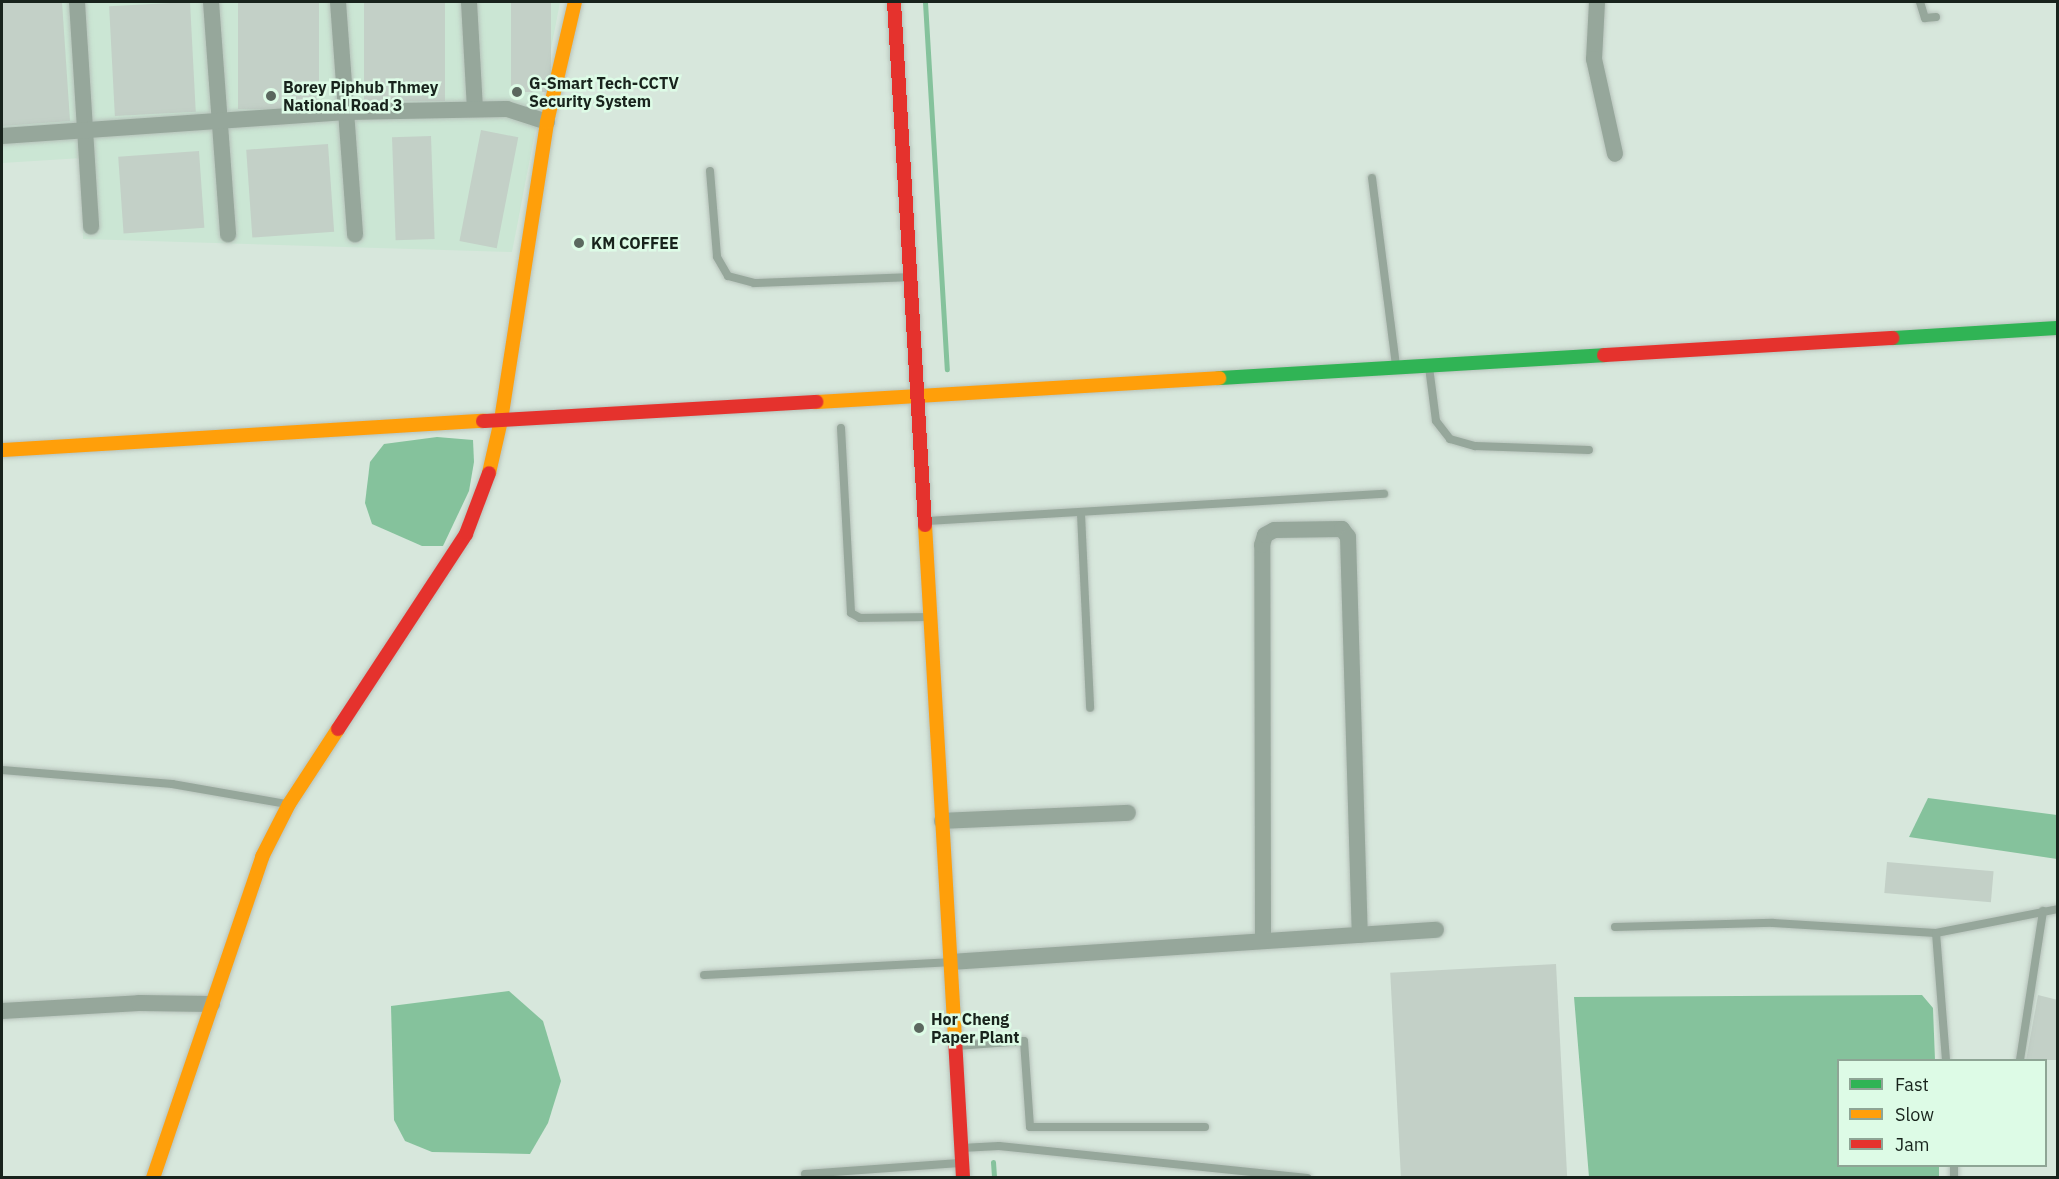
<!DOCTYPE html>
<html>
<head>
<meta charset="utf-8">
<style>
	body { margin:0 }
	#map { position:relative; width:2059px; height:1179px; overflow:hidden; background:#d7e7dc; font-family:"IBM Plex Sans",sans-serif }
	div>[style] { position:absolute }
	.built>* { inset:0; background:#cbe6d4 }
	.water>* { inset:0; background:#85c29c }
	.stream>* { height:5px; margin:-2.5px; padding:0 2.5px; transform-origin:2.5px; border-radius:2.5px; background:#85c29c }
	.building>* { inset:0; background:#c3d0c7; transform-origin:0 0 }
	.roads { filter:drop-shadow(0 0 2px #b6c2ba) drop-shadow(0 0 2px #b6c2ba) }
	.lane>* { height:8px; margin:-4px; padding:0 4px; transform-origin:4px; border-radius:4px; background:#96a79b }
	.street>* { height:16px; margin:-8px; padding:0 8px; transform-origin:8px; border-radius:8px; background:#96a79b }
	.fast>* { height:14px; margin:-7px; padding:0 7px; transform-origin:7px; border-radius:7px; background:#30b455 }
	.slow>* { height:14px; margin:-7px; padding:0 7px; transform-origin:7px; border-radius:7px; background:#ff9f0a }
	.jam>* { height:14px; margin:-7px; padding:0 7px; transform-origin:7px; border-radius:7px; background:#e5322d }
	.dots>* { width:16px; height:16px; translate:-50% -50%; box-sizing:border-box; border:3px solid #ddfbe6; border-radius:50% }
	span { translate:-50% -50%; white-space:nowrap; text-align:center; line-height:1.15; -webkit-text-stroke:5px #ddfbe6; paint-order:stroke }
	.poi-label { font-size:16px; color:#18231c; font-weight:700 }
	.left { translate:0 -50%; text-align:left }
	.frame { position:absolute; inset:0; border:3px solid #18231c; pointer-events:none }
	.legend { position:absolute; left:1837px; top:1059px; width:210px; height:108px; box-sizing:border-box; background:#ddfbe6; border:2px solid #8ea595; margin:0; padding:8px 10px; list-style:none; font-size:18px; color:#18231c }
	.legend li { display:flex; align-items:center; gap:12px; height:30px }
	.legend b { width:30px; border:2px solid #8ea595 }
</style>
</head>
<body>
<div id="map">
	<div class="built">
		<i style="clip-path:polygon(2px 2px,560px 2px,512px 252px,83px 239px,82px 158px,2px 163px)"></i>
	</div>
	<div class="water">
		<i style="clip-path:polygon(437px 437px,473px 440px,474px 462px,469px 491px,443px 546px,422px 546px,372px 524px,365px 503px,370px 462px,384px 444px)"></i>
		<i style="clip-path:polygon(1928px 798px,2057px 815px,2057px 859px,1909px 837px)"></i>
		<i style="clip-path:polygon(509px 991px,543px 1021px,561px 1081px,548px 1123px,530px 1154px,432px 1152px,405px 1141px,394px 1120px,391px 1006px)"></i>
		<i style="clip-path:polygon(1922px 995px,1933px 1008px,1935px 1060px,1838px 1060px,1838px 1166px,1939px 1166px,1939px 1177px,1589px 1177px,1574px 997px)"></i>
	</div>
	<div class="stream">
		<i style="left:925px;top:2px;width:368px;rotate:86.6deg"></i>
		<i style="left:993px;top:1162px;width:16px;rotate:86deg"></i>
	</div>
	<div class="building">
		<i style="clip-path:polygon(2px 2px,62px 2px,70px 121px,2px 126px)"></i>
		<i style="left:190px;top:2px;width:110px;height:81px;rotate:87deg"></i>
		<i style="left:238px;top:2px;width:81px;height:107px"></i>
		<i style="left:364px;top:2px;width:81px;height:99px"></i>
		<i style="left:511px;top:2px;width:40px;height:90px"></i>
		<i style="left:481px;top:130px;width:38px;height:113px;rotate:11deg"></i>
		<i style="left:431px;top:136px;width:103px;height:39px;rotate:88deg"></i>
		<i style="left:328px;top:144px;width:88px;height:82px;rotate:86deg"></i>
		<i style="left:199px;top:151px;width:77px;height:81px;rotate:86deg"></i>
		<i style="left:1887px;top:862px;width:107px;height:31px;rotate:5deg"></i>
		<i style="left:1556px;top:964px;width:214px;height:166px;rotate:87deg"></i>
		<i style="clip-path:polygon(2038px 995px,2058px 1000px,2058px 1060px,2026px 1060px)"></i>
	</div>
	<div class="roads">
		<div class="lane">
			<i style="left:1920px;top:2px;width:17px;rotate:73deg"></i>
			<i style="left:1925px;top:18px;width:11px;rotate:-5deg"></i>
			<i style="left:710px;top:171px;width:86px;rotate:85.3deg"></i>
			<i style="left:717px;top:257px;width:22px;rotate:60deg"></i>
			<i style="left:728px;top:276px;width:27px;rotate:15deg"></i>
			<i style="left:754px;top:283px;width:155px;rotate:-2.2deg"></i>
			<i style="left:1372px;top:178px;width:189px;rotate:82.7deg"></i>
			<i style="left:1429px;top:367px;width:54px;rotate:82.6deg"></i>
			<i style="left:1436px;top:421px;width:23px;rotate:52deg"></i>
			<i style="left:1450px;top:439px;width:26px;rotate:16deg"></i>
			<i style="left:1475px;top:446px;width:114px;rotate:2deg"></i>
			<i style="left:841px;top:428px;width:185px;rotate:86.9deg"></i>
			<i style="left:851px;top:613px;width:10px;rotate:29deg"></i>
			<i style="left:860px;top:618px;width:68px;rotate:-0.8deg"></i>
			<i style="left:1081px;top:514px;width:194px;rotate:87.3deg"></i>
			<i style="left:927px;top:521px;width:458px;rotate:-3.4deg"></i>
			<i style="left:2px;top:770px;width:171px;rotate:4.7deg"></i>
			<i style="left:172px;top:784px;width:117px;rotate:9.9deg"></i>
			<i style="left:1615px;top:927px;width:158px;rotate:-1.5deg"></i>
			<i style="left:1773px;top:923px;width:163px;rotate:3.5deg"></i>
			<i style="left:1936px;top:933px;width:124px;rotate:-11.1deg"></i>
			<i style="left:1936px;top:933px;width:127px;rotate:85.5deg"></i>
			<i style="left:704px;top:975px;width:246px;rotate:-3deg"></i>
			<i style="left:956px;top:1046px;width:68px;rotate:-4.2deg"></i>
			<i style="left:1024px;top:1041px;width:86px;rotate:86deg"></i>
			<i style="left:1030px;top:1127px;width:175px"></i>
			<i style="left:2020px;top:1060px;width:151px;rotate:-81.2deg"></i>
			<i style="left:961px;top:1148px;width:38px;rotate:-3deg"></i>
			<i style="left:999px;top:1146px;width:310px;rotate:5.9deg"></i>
			<i style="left:1954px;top:1166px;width:12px;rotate:90deg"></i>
			<i style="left:805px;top:1174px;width:155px;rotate:-4.1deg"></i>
		</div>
		<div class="street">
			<i style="left:77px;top:2px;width:225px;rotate:86.4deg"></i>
			<i style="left:211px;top:2px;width:233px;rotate:85.8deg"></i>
			<i style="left:338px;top:2px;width:233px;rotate:85.8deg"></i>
			<i style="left:469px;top:2px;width:107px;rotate:86.8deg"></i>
			<i style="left:1597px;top:2px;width:57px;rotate:93deg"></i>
			<i style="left:1594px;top:59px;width:97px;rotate:77.5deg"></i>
			<i style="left:2px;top:136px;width:345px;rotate:-4deg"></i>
			<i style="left:346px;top:112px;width:161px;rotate:-1.1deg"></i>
			<i style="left:507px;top:109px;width:42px;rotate:18deg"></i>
			<i style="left:942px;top:821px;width:186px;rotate:-2.5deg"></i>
			<i style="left:1263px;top:941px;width:396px;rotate:-90.1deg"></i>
			<i style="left:1262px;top:545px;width:10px;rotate:-73deg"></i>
			<i style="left:1265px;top:535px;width:10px;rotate:-29deg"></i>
			<i style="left:1274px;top:530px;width:68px;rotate:-0.8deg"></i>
			<i style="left:1342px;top:529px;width:10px;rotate:53deg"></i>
			<i style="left:1348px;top:537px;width:398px;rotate:88.3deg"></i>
			<i style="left:951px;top:962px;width:486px;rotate:-3.8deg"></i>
			<i style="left:2px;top:1011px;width:137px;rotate:-3.3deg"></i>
			<i style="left:139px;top:1003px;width:73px;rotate:0.8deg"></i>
		</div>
		<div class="fast">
			<i style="left:1893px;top:338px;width:165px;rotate:-3.5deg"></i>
			<i style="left:1219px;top:378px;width:386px;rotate:-3.4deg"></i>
		</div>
		<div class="slow">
			<i style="left:816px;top:402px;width:404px;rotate:-3.4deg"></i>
			<i style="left:2px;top:450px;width:482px;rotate:-3.5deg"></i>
			<i style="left:489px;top:473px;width:54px;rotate:-77.2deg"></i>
			<i style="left:501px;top:420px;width:302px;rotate:-81.2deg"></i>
			<i style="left:547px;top:122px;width:123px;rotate:-76.9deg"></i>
			<i style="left:925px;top:525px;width:515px;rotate:86.66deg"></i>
			<i style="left:153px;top:1178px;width:339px;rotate:-71.2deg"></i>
			<i style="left:262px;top:857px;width:59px;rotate:-63deg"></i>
			<i style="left:289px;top:804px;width:90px;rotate:-56.8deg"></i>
		</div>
		<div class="jam">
			<i style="left:894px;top:2px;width:524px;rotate:86.61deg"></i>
			<i style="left:1604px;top:355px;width:289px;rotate:-3.4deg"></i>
			<i style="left:483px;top:421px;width:334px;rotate:-3.3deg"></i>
			<i style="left:338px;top:729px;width:233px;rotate:-56.7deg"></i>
			<i style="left:466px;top:534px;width:65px;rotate:-69.3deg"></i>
			<i style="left:955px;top:1039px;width:139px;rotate:86.7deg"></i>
		</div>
	</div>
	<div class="dots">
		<i style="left:517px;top:92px;background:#5b685f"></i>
		<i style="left:271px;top:96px;background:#5b685f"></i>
		<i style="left:579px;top:243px;background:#5b685f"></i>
		<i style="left:919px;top:1028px;background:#5b685f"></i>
	</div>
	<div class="poi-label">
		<span class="left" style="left:529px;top:92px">G-Smart Tech-CCTV<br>Security System</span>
		<span class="left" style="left:283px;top:96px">Borey Piphub Thmey<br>National Road 3</span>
		<span class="left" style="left:591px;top:243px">KM COFFEE</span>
		<span class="left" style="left:931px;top:1028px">Hor Cheng<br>Paper Plant</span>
	</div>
	<div class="frame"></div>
	<ul class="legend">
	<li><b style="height:8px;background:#30b455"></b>Fast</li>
	<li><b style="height:8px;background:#ff9f0a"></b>Slow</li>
	<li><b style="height:8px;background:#e5322d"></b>Jam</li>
	</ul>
</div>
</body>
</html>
